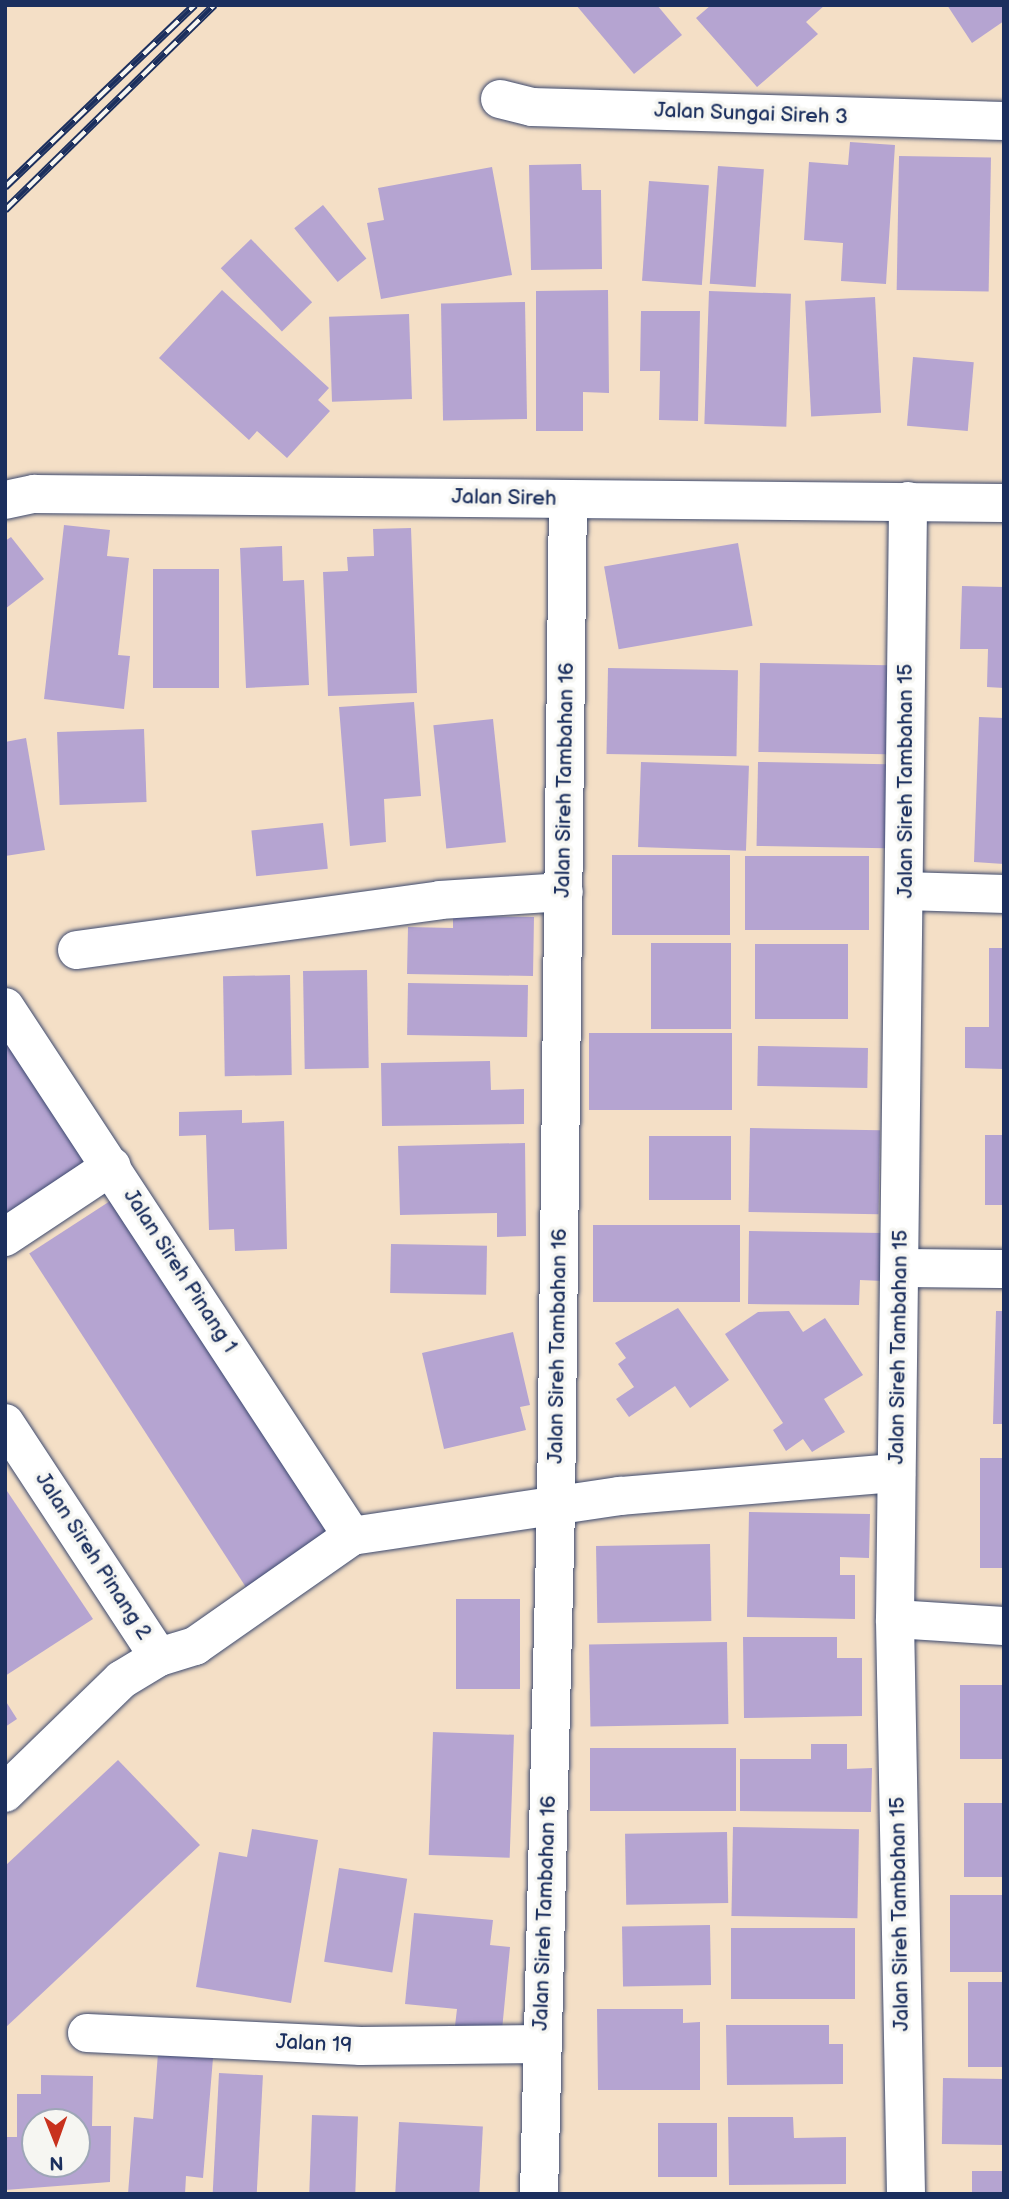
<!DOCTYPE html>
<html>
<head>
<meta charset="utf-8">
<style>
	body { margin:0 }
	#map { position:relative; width:1009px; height:2199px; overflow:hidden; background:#f4dfc6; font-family:"Balsamiq Sans",sans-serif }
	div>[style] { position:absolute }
	.building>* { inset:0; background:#b5a4d1; transform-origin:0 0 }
	.roads { filter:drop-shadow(0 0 2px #3c496e) drop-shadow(0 0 2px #3c496e) }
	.minor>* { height:38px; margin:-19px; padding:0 19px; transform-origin:19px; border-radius:19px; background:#fff }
	.rail>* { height:8px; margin-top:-4px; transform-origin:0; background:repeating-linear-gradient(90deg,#f6f6f2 0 16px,#1b2f5e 0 32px); box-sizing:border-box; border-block:2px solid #1b2f5e }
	span { translate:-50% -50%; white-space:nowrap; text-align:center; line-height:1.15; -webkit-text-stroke:7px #f6f6f2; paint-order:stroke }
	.street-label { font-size:21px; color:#1b2f5e }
	.frame { position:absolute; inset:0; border:7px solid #1b2f5e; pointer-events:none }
	.north { position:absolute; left:21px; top:2108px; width:70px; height:70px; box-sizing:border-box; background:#f6f6f2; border:2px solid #9ea6b7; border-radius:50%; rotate:179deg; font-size:19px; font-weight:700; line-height:28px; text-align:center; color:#1b2f5e }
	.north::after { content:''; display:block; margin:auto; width:24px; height:32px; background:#c8321e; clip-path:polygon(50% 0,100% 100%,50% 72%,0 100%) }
</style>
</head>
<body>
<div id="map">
	<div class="building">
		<i style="clip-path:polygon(576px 5px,657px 5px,682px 35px,634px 74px)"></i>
		<i style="clip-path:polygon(711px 5px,825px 5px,806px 22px,818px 34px,757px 87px,696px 18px)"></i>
		<i style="clip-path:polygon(947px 5px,1004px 5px,1004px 21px,972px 43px)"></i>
		<i style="clip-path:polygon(850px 142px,895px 145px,886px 284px,841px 281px,843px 243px,804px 240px,809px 162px,848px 165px)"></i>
		<i style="left:899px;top:156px;width:92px;height:134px;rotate:1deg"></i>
		<i style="clip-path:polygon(581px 164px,582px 190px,601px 190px,602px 269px,531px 270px,529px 165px)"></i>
		<i style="left:718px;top:166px;width:46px;height:118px;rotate:4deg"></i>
		<i style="clip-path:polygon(492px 167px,512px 275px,381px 299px,367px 223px,384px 220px,378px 188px)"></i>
		<i style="left:649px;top:181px;width:60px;height:100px;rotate:4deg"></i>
		<i style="left:323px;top:205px;width:69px;height:37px;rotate:51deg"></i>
		<i style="left:251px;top:239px;width:88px;height:42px;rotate:46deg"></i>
		<i style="clip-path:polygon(222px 290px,329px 388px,318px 400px,330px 411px,287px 458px,257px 431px,249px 440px,159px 358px)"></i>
		<i style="clip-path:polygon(608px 290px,609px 393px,583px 392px,583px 431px,536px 431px,536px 291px)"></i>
		<i style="left:709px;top:291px;width:82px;height:133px;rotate:2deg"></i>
		<i style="left:875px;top:297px;width:116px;height:70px;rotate:87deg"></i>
		<i style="left:525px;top:302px;width:117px;height:84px;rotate:89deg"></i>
		<i style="clip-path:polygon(641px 311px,700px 311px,698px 421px,659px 420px,660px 371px,640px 371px)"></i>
		<i style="left:409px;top:314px;width:85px;height:80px;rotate:88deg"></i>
		<i style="left:913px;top:357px;width:61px;height:69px;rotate:5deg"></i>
		<i style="clip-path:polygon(64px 525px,110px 530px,107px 556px,129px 558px,118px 655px,130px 656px,124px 709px,44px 699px)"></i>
		<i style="clip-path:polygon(411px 528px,417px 693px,328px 696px,323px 572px,348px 571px,347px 557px,374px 556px,373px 529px)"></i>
		<i style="clip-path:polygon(11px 537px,44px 579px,5px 609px,5px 541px)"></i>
		<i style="left:738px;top:543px;width:84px;height:136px;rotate:80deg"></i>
		<i style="clip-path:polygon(282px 546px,283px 581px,304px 580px,309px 685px,246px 688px,240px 548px)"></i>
		<i style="left:219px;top:569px;width:119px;height:66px;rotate:90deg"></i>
		<i style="clip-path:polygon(962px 586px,1004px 587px,1004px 688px,987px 687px,988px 649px,960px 649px)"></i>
		<i style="left:760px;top:663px;width:141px;height:89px;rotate:1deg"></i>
		<i style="left:608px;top:668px;width:130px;height:86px;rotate:1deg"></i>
		<i style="clip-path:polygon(414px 702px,421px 796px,384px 799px,386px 842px,350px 846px,339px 707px)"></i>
		<i style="clip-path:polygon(979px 717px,1004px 718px,1004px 864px,974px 862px)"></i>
		<i style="left:493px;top:719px;width:124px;height:60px;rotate:84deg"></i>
		<i style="left:144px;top:729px;width:73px;height:87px;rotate:88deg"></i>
		<i style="clip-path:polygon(26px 738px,45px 850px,5px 856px,5px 742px)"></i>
		<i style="left:641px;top:762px;width:108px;height:85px;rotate:2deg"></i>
		<i style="left:758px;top:762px;width:143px;height:84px;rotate:1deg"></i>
		<i style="left:323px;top:823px;width:46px;height:72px;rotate:84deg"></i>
		<i style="left:612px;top:855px;width:118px;height:80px"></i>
		<i style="left:745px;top:856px;width:124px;height:74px"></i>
		<i style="clip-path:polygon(453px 916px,534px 917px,533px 976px,407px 974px,408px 927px,453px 928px)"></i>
		<i style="left:651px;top:943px;width:80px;height:86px"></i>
		<i style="left:755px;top:944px;width:93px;height:75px"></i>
		<i style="clip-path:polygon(989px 948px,1004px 948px,1004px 1069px,965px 1068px,965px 1027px,989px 1027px)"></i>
		<i style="left:367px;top:970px;width:98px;height:64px;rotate:89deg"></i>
		<i style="left:290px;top:975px;width:100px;height:67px;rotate:89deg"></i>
		<i style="left:408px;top:983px;width:120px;height:52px;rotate:1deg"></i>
		<i style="clip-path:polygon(5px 1026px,102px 1167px,5px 1232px)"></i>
		<i style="left:589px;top:1033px;width:143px;height:77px"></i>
		<i style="left:758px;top:1046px;width:110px;height:40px;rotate:1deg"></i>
		<i style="clip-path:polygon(490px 1061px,491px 1090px,524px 1089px,524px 1124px,382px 1126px,381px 1063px)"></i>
		<i style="clip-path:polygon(242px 1110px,242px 1123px,284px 1121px,287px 1249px,235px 1251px,234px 1229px,209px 1230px,206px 1135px,179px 1136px,179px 1112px)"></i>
		<i style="left:750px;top:1128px;width:130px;height:84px;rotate:1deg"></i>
		<i style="left:985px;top:1135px;width:19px;height:70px"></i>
		<i style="left:649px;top:1136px;width:82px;height:64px"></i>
		<i style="clip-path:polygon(525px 1143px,526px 1236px,497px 1237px,497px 1213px,400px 1215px,398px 1146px)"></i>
		<i style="left:124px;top:1192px;width:409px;height:113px;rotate:57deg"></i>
		<i style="left:593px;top:1225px;width:147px;height:77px"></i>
		<i style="clip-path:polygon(749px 1231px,884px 1233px,883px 1281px,860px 1280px,859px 1305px,748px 1304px)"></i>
		<i style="left:391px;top:1244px;width:96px;height:49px;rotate:1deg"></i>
		<i style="clip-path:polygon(678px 1308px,729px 1380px,690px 1408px,675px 1386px,629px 1417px,616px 1399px,634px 1387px,618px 1364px,626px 1358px,615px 1343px)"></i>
		<i style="clip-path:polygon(789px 1311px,803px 1332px,825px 1318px,863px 1375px,824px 1399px,845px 1432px,812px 1452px,803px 1439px,786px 1451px,773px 1430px,783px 1423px,725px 1334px,758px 1312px)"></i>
		<i style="clip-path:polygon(996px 1311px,1004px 1311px,1004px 1424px,993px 1424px)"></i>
		<i style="clip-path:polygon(513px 1332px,530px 1405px,520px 1407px,526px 1430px,444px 1449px,422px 1353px)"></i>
		<i style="left:980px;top:1458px;width:24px;height:110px"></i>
		<i style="clip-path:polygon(5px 1488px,93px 1619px,5px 1676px)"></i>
		<i style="clip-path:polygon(749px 1512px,870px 1514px,869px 1558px,840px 1557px,840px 1575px,855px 1575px,855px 1619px,747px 1617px)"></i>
		<i style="left:710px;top:1544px;width:77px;height:114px;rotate:89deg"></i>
		<i style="left:520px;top:1599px;width:90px;height:64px;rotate:90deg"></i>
		<i style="clip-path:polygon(743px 1637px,837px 1637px,837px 1658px,862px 1658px,862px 1716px,744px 1718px)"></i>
		<i style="left:727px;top:1642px;width:82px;height:138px;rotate:89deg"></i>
		<i style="left:1004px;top:1685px;width:74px;height:44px;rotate:90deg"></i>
		<i style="clip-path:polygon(5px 1700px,17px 1719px,5px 1727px)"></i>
		<i style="left:433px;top:1732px;width:81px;height:123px;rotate:2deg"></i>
		<i style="clip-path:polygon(811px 1744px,847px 1744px,847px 1769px,872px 1768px,871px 1812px,740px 1811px,740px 1759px,811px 1759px)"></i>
		<i style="left:590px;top:1748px;width:146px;height:63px"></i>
		<i style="clip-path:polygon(118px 1760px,200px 1845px,5px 2028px,5px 1866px)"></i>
		<i style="left:1004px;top:1803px;width:74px;height:40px;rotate:90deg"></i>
		<i style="left:733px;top:1827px;width:126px;height:89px;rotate:1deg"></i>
		<i style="clip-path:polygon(252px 1829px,318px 1840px,291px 2003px,196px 1987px,219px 1852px,247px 1857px)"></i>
		<i style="left:727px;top:1832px;width:71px;height:102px;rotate:89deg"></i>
		<i style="left:339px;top:1868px;width:69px;height:95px;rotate:9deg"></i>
		<i style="left:1004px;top:1895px;width:77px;height:54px;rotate:90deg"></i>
		<i style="clip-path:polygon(414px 1913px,493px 1920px,490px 1945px,510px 1947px,502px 2030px,455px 2026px,457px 2009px,405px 2004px)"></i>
		<i style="left:710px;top:1925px;width:60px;height:88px;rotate:89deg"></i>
		<i style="left:731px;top:1928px;width:124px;height:71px"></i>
		<i style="left:968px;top:1982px;width:36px;height:85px"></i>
		<i style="clip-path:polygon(597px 2009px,683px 2009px,683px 2023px,700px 2022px,700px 2090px,598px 2090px)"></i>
		<i style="clip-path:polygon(726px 2025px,829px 2025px,829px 2044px,843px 2044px,843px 2084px,727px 2085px)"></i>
		<i style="clip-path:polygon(158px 2053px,213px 2058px,203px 2178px,186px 2176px,185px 2194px,128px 2194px,134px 2117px,153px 2119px)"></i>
		<i style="left:219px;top:2073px;width:44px;height:121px;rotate:3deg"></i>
		<i style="clip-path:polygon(evenodd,41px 2075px,93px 2076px,92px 2126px,111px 2126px,110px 2182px,5px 2190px,5px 2137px,17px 2137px,17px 2094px,41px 2094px,41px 2075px,35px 2122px,77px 2122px,77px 2164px,35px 2164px,35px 2122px)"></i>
		<i style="left:943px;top:2078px;width:61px;height:66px;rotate:1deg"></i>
		<i style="left:312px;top:2115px;width:46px;height:79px;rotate:2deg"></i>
		<i style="clip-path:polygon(728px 2117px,793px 2117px,794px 2138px,846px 2137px,846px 2184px,729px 2185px)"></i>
		<i style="left:399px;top:2122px;width:84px;height:72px;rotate:3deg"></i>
		<i style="left:658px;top:2123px;width:59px;height:54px"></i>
		<i style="left:972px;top:2171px;width:32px;height:23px"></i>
	</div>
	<div class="roads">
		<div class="minor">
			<i style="left:500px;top:99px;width:33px;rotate:14deg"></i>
			<i style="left:532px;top:107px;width:472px;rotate:1.7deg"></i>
			<i style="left:5px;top:500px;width:30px;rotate:-12deg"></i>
			<i style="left:34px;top:494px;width:970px;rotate:0.53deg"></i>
			<i style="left:905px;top:891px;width:99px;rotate:1.7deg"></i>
			<i style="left:77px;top:950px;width:366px;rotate:-7.8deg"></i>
			<i style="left:440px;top:900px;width:124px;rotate:-3.7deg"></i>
			<i style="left:5px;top:1007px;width:633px;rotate:56.74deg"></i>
			<i style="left:5px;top:1237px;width:128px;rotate:-33.6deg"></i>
			<i style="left:900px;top:1268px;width:104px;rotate:0.6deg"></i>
			<i style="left:5px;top:1423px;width:280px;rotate:56.7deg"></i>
			<i style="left:159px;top:1657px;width:44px;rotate:148.8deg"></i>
			<i style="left:121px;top:1680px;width:162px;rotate:135.8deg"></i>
			<i style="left:895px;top:1619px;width:109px;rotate:3.7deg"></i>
			<i style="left:159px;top:1657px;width:38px;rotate:-17deg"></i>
			<i style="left:195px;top:1646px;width:192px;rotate:-35deg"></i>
			<i style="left:352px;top:1536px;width:271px;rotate:-8.5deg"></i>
			<i style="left:620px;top:1496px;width:277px;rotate:-4.8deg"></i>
			<i style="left:87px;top:2033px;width:274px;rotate:2.7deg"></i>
			<i style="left:361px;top:2046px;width:181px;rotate:-0.6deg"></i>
			<i style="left:539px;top:2194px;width:688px;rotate:-88.58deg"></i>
			<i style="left:556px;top:1506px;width:1007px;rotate:-89.32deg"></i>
			<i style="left:906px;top:2194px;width:575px;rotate:-91.1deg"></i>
			<i style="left:895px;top:1619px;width:1118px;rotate:-89.33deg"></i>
		</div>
	</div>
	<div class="rail">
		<i style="left:5px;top:187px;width:263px;rotate:-43.8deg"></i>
		<i style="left:5px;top:210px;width:293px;rotate:-44.4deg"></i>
	</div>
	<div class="street-label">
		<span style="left:751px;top:114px;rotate:2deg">Jalan Sungai Sireh 3</span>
		<span style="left:504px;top:498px;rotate:1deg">Jalan Sireh</span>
		<span style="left:565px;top:780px;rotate:-89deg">Jalan Sireh Tambahan 16</span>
		<span style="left:906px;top:781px;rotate:-90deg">Jalan Sireh Tambahan 15</span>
		<span style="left:180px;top:1271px;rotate:57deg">Jalan Sireh Pinang 1</span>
		<span style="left:558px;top:1346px;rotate:-89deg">Jalan Sireh Tambahan 16</span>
		<span style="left:899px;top:1347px;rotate:-89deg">Jalan Sireh Tambahan 15</span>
		<span style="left:93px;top:1556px;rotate:57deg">Jalan Sireh Pinang 2</span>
		<span style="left:545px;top:1913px;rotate:-88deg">Jalan Sireh Tambahan 16</span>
		<span style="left:900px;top:1914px;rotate:-91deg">Jalan Sireh Tambahan 15</span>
		<span style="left:314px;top:2044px;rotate:3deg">Jalan 19</span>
	</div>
	<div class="frame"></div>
	<div class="north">N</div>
</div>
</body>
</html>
